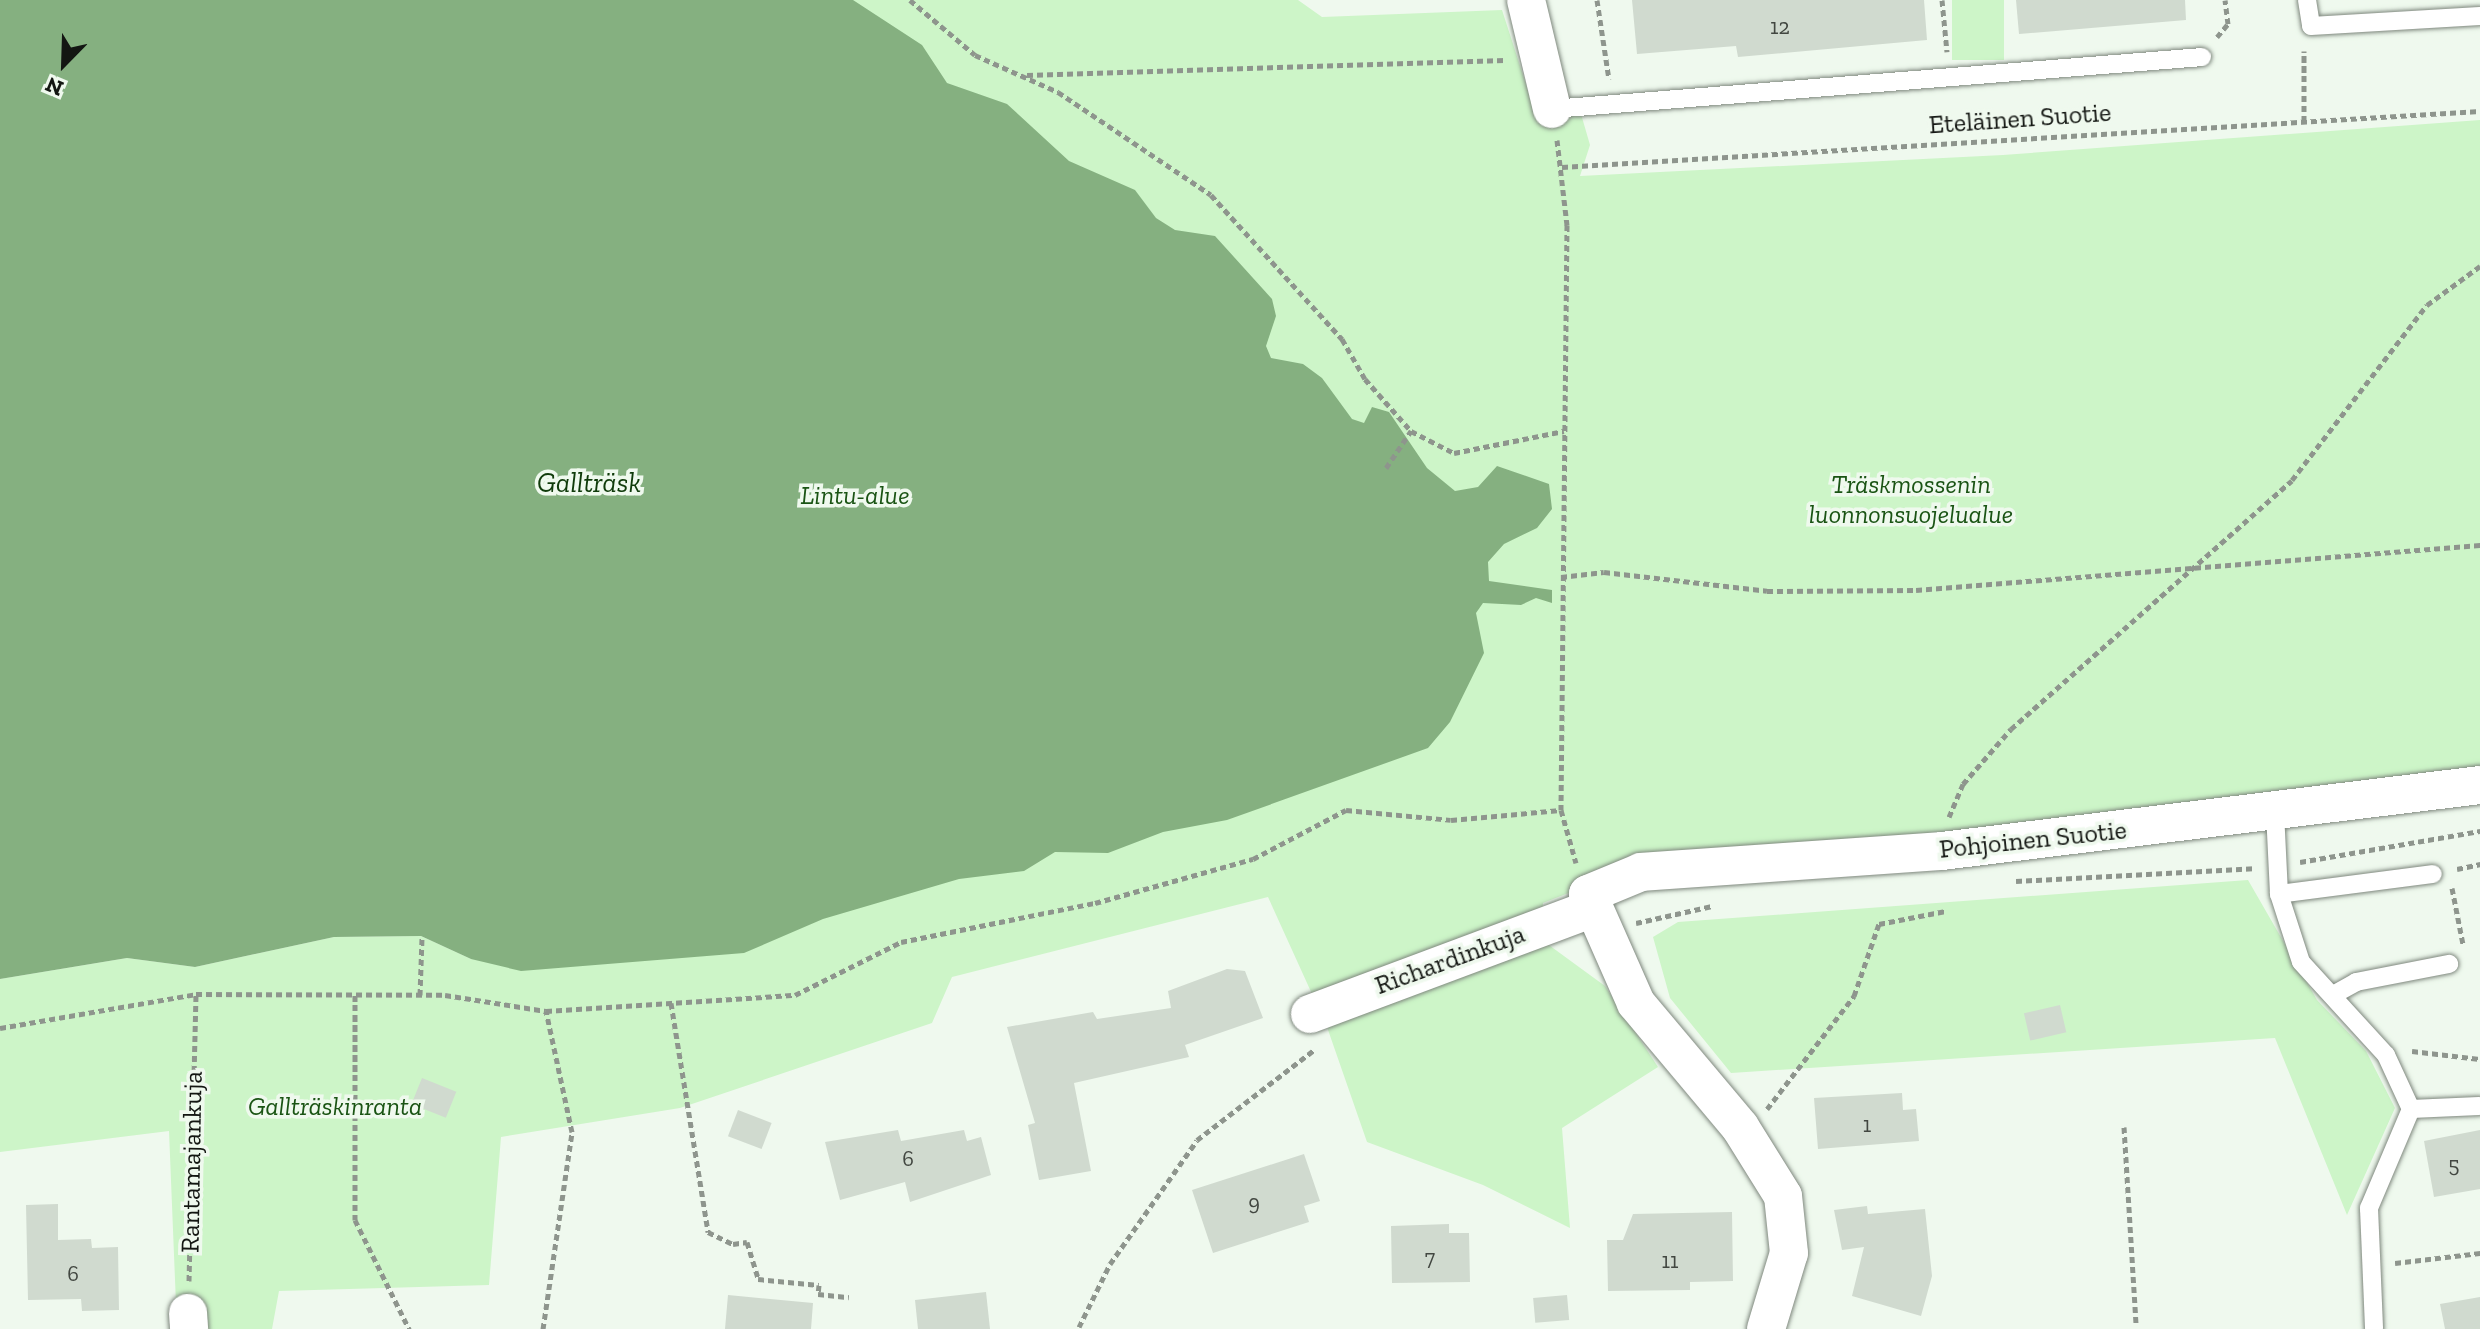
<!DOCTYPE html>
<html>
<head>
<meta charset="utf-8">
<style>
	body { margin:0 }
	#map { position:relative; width:2480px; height:1329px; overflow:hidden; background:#eff9ee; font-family:"Zilla Slab",serif }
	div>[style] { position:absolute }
	.green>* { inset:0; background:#cdf5c8; transform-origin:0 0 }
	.water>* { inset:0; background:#85b080 }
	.building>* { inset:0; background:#d0dacf; transform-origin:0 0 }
	.path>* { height:5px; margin-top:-2.5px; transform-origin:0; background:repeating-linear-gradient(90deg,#8e958d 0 6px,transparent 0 10px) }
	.roads { filter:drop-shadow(0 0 2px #7f887e) drop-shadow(0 0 2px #7f887e) }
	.lane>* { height:18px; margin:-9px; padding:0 9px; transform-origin:9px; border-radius:9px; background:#fff }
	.street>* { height:38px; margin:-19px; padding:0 19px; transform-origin:19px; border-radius:19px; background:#fff }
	span { translate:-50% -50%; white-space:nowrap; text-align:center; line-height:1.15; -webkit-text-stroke:7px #eff9ee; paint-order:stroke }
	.number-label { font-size:22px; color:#424741 }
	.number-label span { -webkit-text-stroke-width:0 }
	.street-label { font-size:26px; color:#131612 }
	.park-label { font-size:26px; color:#1a5414; font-style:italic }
	.water-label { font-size:28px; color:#0f3b0a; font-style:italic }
	.north { position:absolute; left:24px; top:24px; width:80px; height:80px; -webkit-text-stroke:6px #eff9ee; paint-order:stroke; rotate:203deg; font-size:22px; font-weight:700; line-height:32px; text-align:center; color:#131612 }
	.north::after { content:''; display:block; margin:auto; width:28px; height:36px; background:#131612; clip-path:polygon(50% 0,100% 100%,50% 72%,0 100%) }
</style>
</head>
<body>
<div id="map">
	<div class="green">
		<i style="clip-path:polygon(655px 0,1298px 0,1322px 17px,1502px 10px,1535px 112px,1579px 107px,1590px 145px,1580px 176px,2003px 155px,2480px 120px,2480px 777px,1571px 892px,1543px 903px,1542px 940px,1605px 986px,1658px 1067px,1562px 1128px,1570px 1228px,1483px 1185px,1367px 1142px,1327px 1027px,1268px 897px,952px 977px,932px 1023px,680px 1108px,501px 1137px,489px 1285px,279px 1291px,272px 1329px,177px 1329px,169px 1131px,0 1152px,0 979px,127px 958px,195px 967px,334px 937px,421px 936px,471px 959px)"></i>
		<i style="left:1952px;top:0;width:52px;height:60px"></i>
		<i style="clip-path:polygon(2248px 880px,2317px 1000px,2366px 1051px,2395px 1108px,2347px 1215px,2275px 1038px,1731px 1073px,1670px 998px,1653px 937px,1678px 922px)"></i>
	</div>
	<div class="water">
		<i style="clip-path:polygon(0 0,853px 0,922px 45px,947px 83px,1007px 104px,1069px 161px,1135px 190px,1156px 218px,1175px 230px,1215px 236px,1272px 299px,1276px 316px,1266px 346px,1271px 358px,1303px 364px,1322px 378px,1352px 419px,1364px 423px,1372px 407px,1389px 412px,1427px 468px,1455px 491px,1478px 487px,1497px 466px,1549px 484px,1552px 509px,1537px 528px,1504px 544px,1488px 562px,1489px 581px,1552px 590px,1552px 603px,1536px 598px,1521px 605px,1483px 603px,1476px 613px,1484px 653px,1450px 722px,1428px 748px,1227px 820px,1163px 832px,1108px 853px,1055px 852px,1024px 871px,959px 879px,823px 919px,744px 953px,521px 971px,471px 959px,421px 936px,334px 937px,195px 967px,127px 958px,0 979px)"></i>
	</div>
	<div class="building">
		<i style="clip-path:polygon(1632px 0,1924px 0,1927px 40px,1738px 57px,1736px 46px,1637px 54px)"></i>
		<i style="clip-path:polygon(2016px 0,2185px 0,2186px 20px,2019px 34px)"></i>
		<i style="clip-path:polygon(1227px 969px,1245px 971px,1263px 1018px,1185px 1045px,1189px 1057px,1074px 1083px,1091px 1171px,1039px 1180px,1028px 1125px,1035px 1123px,1007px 1027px,1093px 1012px,1097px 1019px,1171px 1008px,1168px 991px)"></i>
		<i style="left:2060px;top:1005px;width:28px;height:37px;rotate:77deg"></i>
		<i style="left:422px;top:1078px;width:37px;height:28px;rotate:22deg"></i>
		<i style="clip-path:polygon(1902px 1093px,1903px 1110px,1916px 1109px,1919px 1141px,1818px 1149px,1814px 1098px)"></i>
		<i style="left:738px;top:1110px;width:36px;height:28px;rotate:21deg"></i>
		<i style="clip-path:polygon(898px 1130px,901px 1141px,964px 1130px,967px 1141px,981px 1137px,991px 1175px,910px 1202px,905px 1182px,840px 1200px,825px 1142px)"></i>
		<i style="clip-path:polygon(2480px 1130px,2480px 1189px,2434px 1197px,2424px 1141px)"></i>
		<i style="clip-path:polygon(1304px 1154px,1320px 1201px,1304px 1206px,1309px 1222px,1213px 1253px,1192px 1190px)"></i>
		<i style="clip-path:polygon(58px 1204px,58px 1240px,91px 1239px,92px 1248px,118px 1247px,119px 1310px,82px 1311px,81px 1299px,28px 1300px,26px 1205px)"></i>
		<i style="clip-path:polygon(1867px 1206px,1868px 1214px,1925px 1209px,1932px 1276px,1921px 1316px,1852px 1296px,1864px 1247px,1842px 1250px,1834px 1210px)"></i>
		<i style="clip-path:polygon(1732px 1212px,1733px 1281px,1690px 1282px,1690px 1290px,1608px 1291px,1607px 1240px,1623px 1240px,1633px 1214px)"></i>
		<i style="clip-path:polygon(1449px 1224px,1449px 1233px,1469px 1233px,1470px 1282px,1392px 1283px,1391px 1226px)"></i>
		<i style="clip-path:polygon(986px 1292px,990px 1329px,918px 1329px,915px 1300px)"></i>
		<i style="clip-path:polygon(728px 1295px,813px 1303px,811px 1329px,725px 1329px)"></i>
		<i style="left:1567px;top:1295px;width:25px;height:34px;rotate:85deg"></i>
		<i style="clip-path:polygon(2480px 1297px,2480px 1329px,2445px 1329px,2440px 1304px)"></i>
	</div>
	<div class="path">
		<i style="left:910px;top:0;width:85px;rotate:40.2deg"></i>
		<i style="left:975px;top:55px;width:91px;rotate:24deg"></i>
		<i style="left:1058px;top:92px;width:184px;rotate:33.9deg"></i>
		<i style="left:1211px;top:195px;width:195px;rotate:47.7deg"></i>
		<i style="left:1342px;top:339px;width:46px;rotate:60.1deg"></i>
		<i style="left:1365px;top:379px;width:69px;rotate:48.5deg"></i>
		<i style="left:1411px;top:431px;width:48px;rotate:27.1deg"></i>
		<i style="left:1454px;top:453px;width:112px;rotate:-11.3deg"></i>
		<i style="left:1597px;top:0;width:80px;rotate:81.4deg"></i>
		<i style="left:1942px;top:0;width:52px;rotate:84.5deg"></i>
		<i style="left:2217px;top:37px;width:17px;rotate:-50deg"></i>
		<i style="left:2228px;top:24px;width:24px;rotate:-97deg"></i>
		<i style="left:1027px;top:75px;width:478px;rotate:-1.8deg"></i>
		<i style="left:2304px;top:122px;width:71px;rotate:-90deg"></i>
		<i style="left:1557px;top:140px;width:86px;rotate:83.3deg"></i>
		<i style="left:1567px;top:225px;width:585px;rotate:90.59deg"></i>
		<i style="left:1561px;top:810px;width:55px;rotate:74.2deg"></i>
		<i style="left:1562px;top:167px;width:920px;rotate:-3.49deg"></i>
		<i style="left:1386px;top:468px;width:45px;rotate:-56deg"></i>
		<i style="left:1561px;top:577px;width:43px;rotate:-6.6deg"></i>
		<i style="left:1604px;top:572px;width:164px;rotate:6.6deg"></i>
		<i style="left:1767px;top:591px;width:149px;rotate:-0.4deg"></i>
		<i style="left:1916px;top:590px;width:566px;rotate:-4.56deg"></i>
		<i style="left:1949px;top:817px;width:36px;rotate:-67deg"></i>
		<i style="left:1963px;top:784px;width:73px;rotate:-48.9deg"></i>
		<i style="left:2011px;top:729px;width:375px;rotate:-41.5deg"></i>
		<i style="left:2292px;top:480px;width:221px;rotate:-52.4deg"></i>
		<i style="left:2427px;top:305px;width:66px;rotate:-36.3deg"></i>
		<i style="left:2300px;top:862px;width:183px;rotate:-9.8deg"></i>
		<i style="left:2457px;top:869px;width:24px;rotate:-12deg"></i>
		<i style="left:2016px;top:881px;width:238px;rotate:-3.1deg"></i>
		<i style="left:2452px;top:888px;width:57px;rotate:78.9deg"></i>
		<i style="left:1636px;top:923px;width:78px;rotate:-12.6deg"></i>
		<i style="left:355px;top:995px;width:225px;rotate:90deg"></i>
		<i style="left:355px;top:1220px;width:122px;rotate:63.6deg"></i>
		<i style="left:420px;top:995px;width:58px;rotate:-88deg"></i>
		<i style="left:671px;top:1003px;width:232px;rotate:80.8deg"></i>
		<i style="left:708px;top:1232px;width:28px;rotate:26deg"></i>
		<i style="left:733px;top:1244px;width:14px;rotate:-8deg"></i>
		<i style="left:747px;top:1242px;width:39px;rotate:73deg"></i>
		<i style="left:758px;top:1279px;width:61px;rotate:5.6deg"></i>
		<i style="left:819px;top:1285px;width:9px;rotate:96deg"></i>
		<i style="left:818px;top:1294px;width:31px;rotate:6deg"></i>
		<i style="left:0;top:1028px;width:199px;rotate:-9.8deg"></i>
		<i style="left:196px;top:994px;width:249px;rotate:0.2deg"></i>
		<i style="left:445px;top:995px;width:102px;rotate:9deg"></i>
		<i style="left:546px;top:1011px;width:250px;rotate:-3.7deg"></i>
		<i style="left:795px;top:995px;width:119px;rotate:-26.6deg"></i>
		<i style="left:901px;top:942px;width:198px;rotate:-11.4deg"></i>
		<i style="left:1095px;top:903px;width:164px;rotate:-15.6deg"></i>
		<i style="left:1253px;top:859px;width:105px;rotate:-27.8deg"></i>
		<i style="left:1346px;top:810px;width:105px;rotate:5.4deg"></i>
		<i style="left:1451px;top:820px;width:110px;rotate:-5.2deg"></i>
		<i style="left:2412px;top:1051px;width:68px;rotate:6.7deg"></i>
		<i style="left:1767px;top:1109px;width:143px;rotate:-52.4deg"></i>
		<i style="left:1854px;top:996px;width:76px;rotate:-70.9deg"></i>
		<i style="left:1879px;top:924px;width:68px;rotate:-11deg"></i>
		<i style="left:2124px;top:1127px;width:199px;rotate:86.5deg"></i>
		<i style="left:2395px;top:1263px;width:86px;rotate:-6.7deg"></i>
		<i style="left:189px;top:1281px;width:287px;rotate:-88.6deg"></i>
		<i style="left:1079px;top:1327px;width:70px;rotate:-63.8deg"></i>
		<i style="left:1110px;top:1264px;width:151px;rotate:-54.9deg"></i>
		<i style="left:1197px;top:1140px;width:148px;rotate:-37.6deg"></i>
		<i style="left:543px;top:1329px;width:199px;rotate:-81.6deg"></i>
		<i style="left:572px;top:1132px;width:124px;rotate:-102.1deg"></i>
	</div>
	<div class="roads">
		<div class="lane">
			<i style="left:2307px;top:0;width:26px;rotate:81deg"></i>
			<i style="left:2311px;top:26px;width:169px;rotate:-3.4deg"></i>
			<i style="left:1552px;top:109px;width:652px;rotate:-4.57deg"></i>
			<i style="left:2275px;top:812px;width:82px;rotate:87.2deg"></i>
			<i style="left:2279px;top:894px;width:71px;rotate:72.1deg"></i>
			<i style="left:2301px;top:962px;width:126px;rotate:47.6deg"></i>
			<i style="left:2386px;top:1055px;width:60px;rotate:65.2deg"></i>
			<i style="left:2411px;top:1109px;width:108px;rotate:113deg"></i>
			<i style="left:2369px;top:1208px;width:121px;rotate:87.6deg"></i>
			<i style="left:2279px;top:894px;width:155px;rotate:-7.4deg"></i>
			<i style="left:2333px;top:995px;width:26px;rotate:-29deg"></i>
			<i style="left:2356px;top:982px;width:95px;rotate:-11deg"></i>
			<i style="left:2411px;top:1109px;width:68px;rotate:-2.5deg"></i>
		</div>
		<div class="street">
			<i style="left:1526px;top:0;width:112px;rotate:76.6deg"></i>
			<i style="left:1310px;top:1014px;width:300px;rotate:-20.5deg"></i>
			<i style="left:188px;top:1313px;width:16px;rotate:86deg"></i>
			<i style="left:1766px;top:1329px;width:79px;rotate:-73.2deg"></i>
			<i style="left:1789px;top:1253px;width:57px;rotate:-96deg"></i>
			<i style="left:1783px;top:1196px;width:81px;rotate:-121.9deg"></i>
			<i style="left:1740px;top:1127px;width:162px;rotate:-130deg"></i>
			<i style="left:1636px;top:1003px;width:119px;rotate:-113.8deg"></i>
			<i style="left:1588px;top:894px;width:57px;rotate:-22.5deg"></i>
			<i style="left:1641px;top:872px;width:302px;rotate:-4deg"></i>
			<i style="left:1942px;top:851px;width:542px;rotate:-6.99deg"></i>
		</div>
	</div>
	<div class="number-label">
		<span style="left:1780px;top:27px">12</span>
		<span style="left:1867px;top:1125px">1</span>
		<span style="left:908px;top:1159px">6</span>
		<span style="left:2454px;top:1165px">5</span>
		<span style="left:1254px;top:1203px">9</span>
		<span style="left:1430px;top:1258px">7</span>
		<span style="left:1670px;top:1261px">11</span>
		<span style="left:73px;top:1274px">6</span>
	</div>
	<div class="street-label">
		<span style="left:2020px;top:119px;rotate:-4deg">Eteläinen Suotie</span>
		<span style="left:2033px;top:840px;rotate:-6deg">Pohjoinen Suotie</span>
		<span style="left:1450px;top:960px;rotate:-20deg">Richardinkuja</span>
		<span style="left:192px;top:1162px;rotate:-89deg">Rantamajankuja</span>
	</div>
	<div class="park-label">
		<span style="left:1911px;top:500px">Träskmossenin<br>luonnonsuojelualue</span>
		<span style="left:855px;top:496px">Lintu-alue</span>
		<span style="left:335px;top:1107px">Gallträskinranta</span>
	</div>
	<div class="water-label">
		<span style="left:589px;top:483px">Gallträsk</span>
	</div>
	<div class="north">N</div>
</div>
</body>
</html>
